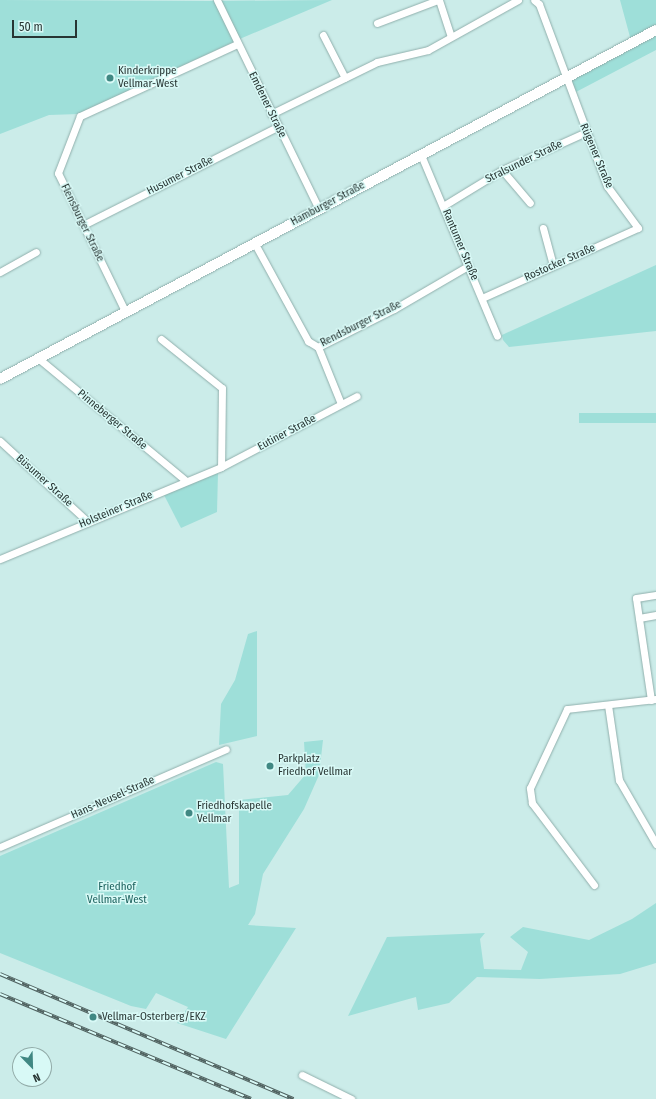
<!DOCTYPE html>
<html>
<head>
<meta charset="utf-8">
<style>
	body { margin:0 }
	#map { position:relative; width:656px; height:1099px; overflow:hidden; background:#cbece9; font-family:"Fira Sans Condensed",sans-serif }
	div>[style] { position:absolute }
	.green>* { inset:0; background:#9edfd9; transform-origin:0 0 }
	.roads { filter:drop-shadow(0 0 1px #90afac) drop-shadow(0 0 1px #90afac) }
	.street>* { height:7px; margin:-3.5px; padding:0 3.5px; transform-origin:3.5px; border-radius:3.5px; background:#fff }
	.secondary>* { height:10px; margin:-5px; padding:0 5px; transform-origin:5px; border-radius:5px; background:#fff }
	.rail>* { height:4px; margin-top:-2px; transform-origin:0; background:repeating-linear-gradient(90deg,#d8f9f6 0 8px,#506260 0 16px); box-sizing:border-box; border-block:1px solid #506260 }
	.dots>* { width:11px; height:11px; translate:-50% -50%; box-sizing:border-box; border:2px solid #d8f9f6; border-radius:50% }
	span { translate:-50% -50%; white-space:nowrap; text-align:center; line-height:1.15; -webkit-text-stroke:3px #d8f9f6; paint-order:stroke }
	.poi-label { font-size:11px; color:#283533 }
	.left { translate:0 -50%; text-align:left }
	.street-label { font-size:11px; color:#283533 }
	.park-label { font-size:11px; color:#1b615d }
	.north { position:absolute; left:12px; top:1047px; width:40px; height:40px; box-sizing:border-box; background:#d8f9f6; border:1px solid #92aba8; border-radius:50%; rotate:157deg; font-size:11px; font-weight:700; line-height:16px; text-align:center; color:#283533 }
	.north::after { content:''; display:block; margin:auto; width:14px; height:18px; background:#408883; clip-path:polygon(50% 0,100% 100%,50% 72%,0 100%) }
	.scale { position:absolute; left:12px; top:20px; width:65px; height:18px; box-sizing:border-box; border:2px solid #283533; border-top:0; padding-left:5px; font-size:12px; line-height:14px; white-space:nowrap; color:#283533; -webkit-text-stroke:3px #d8f9f6; paint-order:stroke }
</style>
</head>
<body>
<div id="map">
	<div class="green">
		<i style="clip-path:polygon(0 0,210px 1px,332px 0,242px 38px,79px 114px,49px 115px,0 134px)"></i>
		<i style="clip-path:polygon(620px 0,656px 0,656px 50px,574px 93px,571px 80px,633px 48px)"></i>
		<i style="clip-path:polygon(656px 265px,656px 331px,509px 347px,503px 340px,502px 335px)"></i>
		<i style="left:656px;top:413px;width:10px;height:77px;rotate:90deg"></i>
		<i style="clip-path:polygon(218px 473px,217px 512px,181px 528px,164px 495px)"></i>
		<i style="clip-path:polygon(257px 631px,257px 736px,219px 745px,221px 704px,235px 680px,248px 634px)"></i>
		<i style="clip-path:polygon(323px 740px,319px 775px,304px 809px,263px 874px,255px 914px,248px 925px,296px 928px,226px 1039px,177px 1023px,188px 1007px,156px 993px,146px 1009px,131px 1006px,0 953px,0 856px,216px 762px,223px 764px,229px 888px,239px 884px,239px 800px,288px 795px,306px 774px,304px 742px)"></i>
		<i style="clip-path:polygon(656px 903px,656px 963px,620px 974px,540px 979px,477px 977px,449px 1003px,418px 1010px,416px 997px,348px 1016px,387px 937px,485px 933px,480px 939px,484px 969px,521px 970px,528px 952px,510px 937px,523px 927px,589px 940px,632px 919px)"></i>
	</div>
	<div class="roads">
		<div class="street">
			<i style="left:217px;top:0;width:233px;rotate:64deg"></i>
			<i style="left:439px;top:0;width:38px;rotate:72deg"></i>
			<i style="left:377px;top:23px;width:65px;rotate:-20.7deg"></i>
			<i style="left:323px;top:35px;width:48px;rotate:62.9deg"></i>
			<i style="left:271px;top:114px;width:118px;rotate:-26.1deg"></i>
			<i style="left:377px;top:62px;width:52px;rotate:-13.2deg"></i>
			<i style="left:428px;top:50px;width:103px;rotate:-29.1deg"></i>
			<i style="left:421px;top:155px;width:196px;rotate:67.2deg"></i>
			<i style="left:502px;top:170px;width:43px;rotate:49.7deg"></i>
			<i style="left:443px;top:206px;width:69px;rotate:-31.4deg"></i>
			<i style="left:502px;top:170px;width:92px;rotate:-24.3deg"></i>
			<i style="left:83px;top:225px;width:217px;rotate:-26.8deg"></i>
			<i style="left:543px;top:228px;width:39px;rotate:75deg"></i>
			<i style="left:255px;top:244px;width:111px;rotate:61.3deg"></i>
			<i style="left:308px;top:341px;width:12px;rotate:31deg"></i>
			<i style="left:318px;top:347px;width:85px;rotate:-26.6deg"></i>
			<i style="left:394px;top:309px;width:86px;rotate:-30.2deg"></i>
			<i style="left:0;top:272px;width:41px;rotate:-29.1deg"></i>
			<i style="left:482px;top:298px;width:171px;rotate:-24.2deg"></i>
			<i style="left:638px;top:228px;width:52px;rotate:-126.4deg"></i>
			<i style="left:607px;top:186px;width:194px;rotate:-110.5deg"></i>
			<i style="left:539px;top:4px;width:6px;rotate:-141deg"></i>
			<i style="left:125px;top:311px;width:153px;rotate:-115.9deg"></i>
			<i style="left:58px;top:173px;width:61px;rotate:-68.9deg"></i>
			<i style="left:80px;top:116px;width:173px;rotate:-24.6deg"></i>
			<i style="left:161px;top:339px;width:78px;rotate:38.8deg"></i>
			<i style="left:222px;top:388px;width:79px;rotate:90.7deg"></i>
			<i style="left:318px;top:347px;width:61px;rotate:68deg"></i>
			<i style="left:38px;top:358px;width:192px;rotate:39.7deg"></i>
			<i style="left:0;top:441px;width:120px;rotate:42.6deg"></i>
			<i style="left:0;top:559px;width:239px;rotate:-22.6deg"></i>
			<i style="left:221px;top:467px;width:153px;rotate:-27.6deg"></i>
			<i style="left:639px;top:618px;width:17px;rotate:-10deg"></i>
			<i style="left:651px;top:700px;width:103px;rotate:-98.4deg"></i>
			<i style="left:636px;top:598px;width:20px;rotate:-9deg"></i>
			<i style="left:608px;top:705px;width:76px;rotate:81.7deg"></i>
			<i style="left:619px;top:780px;width:74px;rotate:60deg"></i>
			<i style="left:0;top:847px;width:246px;rotate:-23.4deg"></i>
			<i style="left:594px;top:885px;width:103px;rotate:-127.1deg"></i>
			<i style="left:532px;top:803px;width:15px;rotate:-98deg"></i>
			<i style="left:530px;top:788px;width:87px;rotate:-64.9deg"></i>
			<i style="left:567px;top:709px;width:90px;rotate:-6.4deg"></i>
			<i style="left:302px;top:1075px;width:55px;rotate:26.1deg"></i>
		</div>
		<div class="secondary">
			<i style="left:0;top:379px;width:743px;rotate:-28.01deg"></i>
		</div>
	</div>
	<div class="rail">
		<i style="left:0;top:974px;width:319px;rotate:23.1deg"></i>
		<i style="left:0;top:994px;width:272px;rotate:22.7deg"></i>
	</div>
	<div class="dots">
		<i style="left:110px;top:78px;background:#408883"></i>
		<i style="left:270px;top:766px;background:#408883"></i>
		<i style="left:189px;top:813px;background:#408883"></i>
		<i style="left:93px;top:1017px;background:#408883"></i>
	</div>
	<div class="poi-label">
		<span class="left" style="left:118px;top:78px">Kinderkrippe<br>Vellmar-West</span>
		<span class="left" style="left:278px;top:766px">Parkplatz<br>Friedhof Vellmar</span>
		<span class="left" style="left:197px;top:813px">Friedhofskapelle<br>Vellmar</span>
		<span class="left" style="left:102px;top:1017px">Vellmar-Osterberg/EKZ</span>
	</div>
	<div class="street-label">
		<span style="left:267px;top:105px;rotate:64deg">Emdener Straße</span>
		<span style="left:596px;top:156px;rotate:67deg">Rügener Straße</span>
		<span style="left:524px;top:162px;rotate:-26deg">Stralsunder Straße</span>
		<span style="left:180px;top:176px;rotate:-27deg">Husumer Straße</span>
		<span style="left:328px;top:204px;rotate:-28deg">Hamburger Straße</span>
		<span style="left:82px;top:223px;rotate:64deg">Flensburger Straße</span>
		<span style="left:460px;top:245px;rotate:67deg">Rantumer Straße</span>
		<span style="left:560px;top:263px;rotate:-24deg">Rostocker Straße</span>
		<span style="left:361px;top:324px;rotate:-27deg">Rendsburger Straße</span>
		<span style="left:112px;top:420px;rotate:40deg">Pinneberger Straße</span>
		<span style="left:287px;top:433px;rotate:-28deg">Eutiner Straße</span>
		<span style="left:44px;top:481px;rotate:42deg">Büsumer Straße</span>
		<span style="left:116px;top:510px;rotate:-23deg">Holsteiner Straße</span>
		<span style="left:113px;top:798px;rotate:-24deg">Hans-Neusel-Straße</span>
	</div>
	<div class="park-label">
		<span style="left:117px;top:894px">Friedhof<br>Vellmar-West</span>
	</div>
	<div class="north">N</div>
	<div class="scale">50 m</div>
</div>
</body>
</html>
